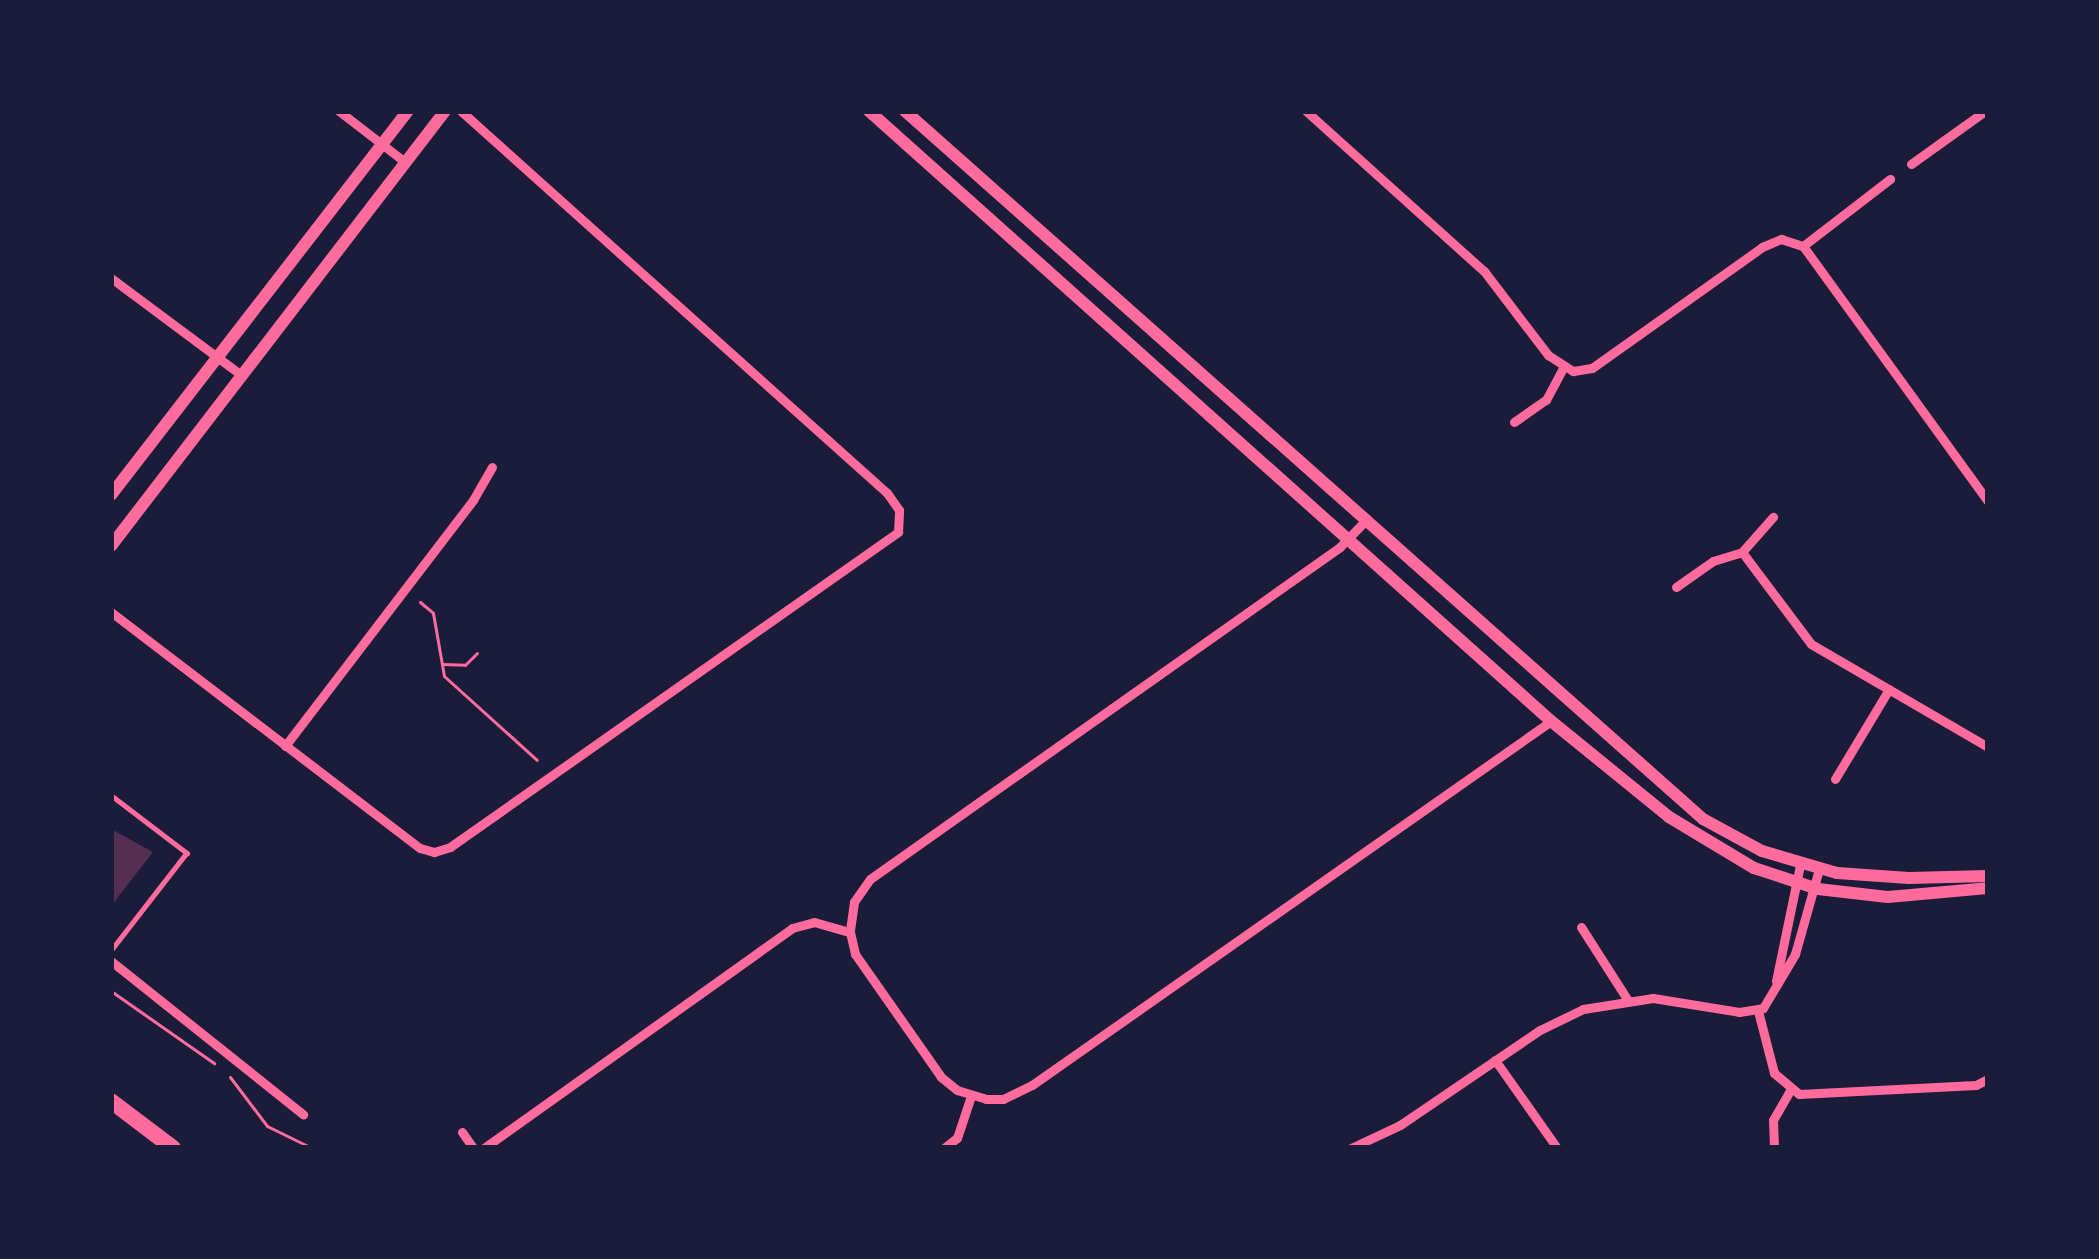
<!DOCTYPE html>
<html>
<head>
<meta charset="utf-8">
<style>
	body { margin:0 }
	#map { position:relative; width:2099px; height:1259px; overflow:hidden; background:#1b1b3a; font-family:Barlow,sans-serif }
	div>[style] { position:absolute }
	.building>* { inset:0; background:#542f53 }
	.path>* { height:3px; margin:-1.5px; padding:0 1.5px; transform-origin:1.5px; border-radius:1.5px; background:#ff6b9d }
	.service>* { height:4.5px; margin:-2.25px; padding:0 2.25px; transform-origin:2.25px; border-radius:2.25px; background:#ff6b9d }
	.minor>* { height:9px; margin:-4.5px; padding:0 4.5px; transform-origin:4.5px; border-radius:4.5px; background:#ff6b9d }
	.tertiary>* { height:12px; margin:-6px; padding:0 6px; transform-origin:6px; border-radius:6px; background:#ff6b9d }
	.trunk>* { height:16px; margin:-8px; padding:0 8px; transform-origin:8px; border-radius:8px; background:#ff6b9d }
	span { translate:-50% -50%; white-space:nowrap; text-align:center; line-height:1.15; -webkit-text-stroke:12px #1b1b3a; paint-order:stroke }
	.frame { position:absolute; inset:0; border:114px solid #1b1b3a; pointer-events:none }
</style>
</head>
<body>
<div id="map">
	<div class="building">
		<i style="clip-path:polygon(111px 829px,153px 852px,111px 906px)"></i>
	</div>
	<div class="path">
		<i style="left:420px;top:602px;width:17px;rotate:40deg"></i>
		<i style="left:433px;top:613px;width:64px;rotate:80.1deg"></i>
		<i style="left:444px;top:676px;width:125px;rotate:42.1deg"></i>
		<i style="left:442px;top:664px;width:23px;rotate:2deg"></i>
		<i style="left:465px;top:665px;width:17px;rotate:-45deg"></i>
		<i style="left:111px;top:991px;width:126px;rotate:35deg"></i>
		<i style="left:230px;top:1077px;width:61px;rotate:52.9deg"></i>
		<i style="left:267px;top:1126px;width:50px;rotate:26.1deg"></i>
	</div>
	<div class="service">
		<i style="left:111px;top:795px;width:96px;rotate:37.3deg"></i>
		<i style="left:187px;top:853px;width:124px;rotate:127.8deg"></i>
	</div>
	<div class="minor">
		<i style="left:339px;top:111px;width:83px;rotate:37.7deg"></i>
		<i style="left:1306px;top:111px;width:239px;rotate:42deg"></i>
		<i style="left:1484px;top:271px;width:106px;rotate:52.7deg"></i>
		<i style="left:1548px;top:355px;width:30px;rotate:33deg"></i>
		<i style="left:1573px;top:371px;width:19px;rotate:-9deg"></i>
		<i style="left:1592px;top:368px;width:209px;rotate:-35.4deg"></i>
		<i style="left:1762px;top:247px;width:21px;rotate:-23deg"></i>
		<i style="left:1781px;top:239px;width:23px;rotate:18deg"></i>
		<i style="left:1803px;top:246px;width:316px;rotate:54.1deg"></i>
		<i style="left:1911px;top:164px;width:91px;rotate:-35.6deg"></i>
		<i style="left:1803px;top:246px;width:110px;rotate:-37.6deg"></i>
		<i style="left:111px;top:278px;width:161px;rotate:36.7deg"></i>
		<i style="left:1514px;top:422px;width:39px;rotate:-35deg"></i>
		<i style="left:1546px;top:400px;width:36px;rotate:-62deg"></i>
		<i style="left:1365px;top:521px;width:36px;rotate:134deg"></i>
		<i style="left:1340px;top:547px;width:575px;rotate:144.76deg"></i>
		<i style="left:870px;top:879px;width:28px;rotate:125deg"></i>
		<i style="left:854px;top:902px;width:30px;rotate:98deg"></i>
		<i style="left:850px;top:932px;width:23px;rotate:77deg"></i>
		<i style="left:855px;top:954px;width:150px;rotate:55deg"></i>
		<i style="left:941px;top:1077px;width:21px;rotate:39deg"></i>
		<i style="left:957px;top:1090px;width:30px;rotate:17deg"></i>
		<i style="left:986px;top:1099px;width:17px"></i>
		<i style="left:1003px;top:1099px;width:32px;rotate:-26deg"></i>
		<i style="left:1032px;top:1085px;width:634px;rotate:-35.04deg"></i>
		<i style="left:1742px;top:552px;width:115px;rotate:53.1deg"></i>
		<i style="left:1811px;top:644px;width:205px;rotate:30.2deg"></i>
		<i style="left:1676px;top:587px;width:45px;rotate:-35.1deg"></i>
		<i style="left:1713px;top:561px;width:30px;rotate:-17deg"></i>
		<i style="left:1742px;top:552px;width:47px;rotate:-48.5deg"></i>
		<i style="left:111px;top:612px;width:389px;rotate:37.4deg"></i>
		<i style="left:420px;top:848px;width:15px;rotate:16deg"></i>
		<i style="left:434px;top:852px;width:17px;rotate:-17deg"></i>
		<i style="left:450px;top:847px;width:548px;rotate:-35.11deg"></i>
		<i style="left:898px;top:532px;width:22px;rotate:-87deg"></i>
		<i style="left:899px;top:510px;width:21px;rotate:-125deg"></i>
		<i style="left:887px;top:493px;width:572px;rotate:-138.12deg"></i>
		<i style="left:285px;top:746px;width:310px;rotate:-52.6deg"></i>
		<i style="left:473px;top:500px;width:38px;rotate:-60deg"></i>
		<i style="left:1835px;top:779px;width:105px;rotate:-59deg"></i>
		<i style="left:1581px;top:927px;width:85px;rotate:57.4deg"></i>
		<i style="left:111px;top:961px;width:246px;rotate:38.6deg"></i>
		<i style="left:1776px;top:981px;width:118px;rotate:-78.3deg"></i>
		<i style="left:1758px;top:1011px;width:64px;rotate:75.5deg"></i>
		<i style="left:1774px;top:1073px;width:33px;rotate:40deg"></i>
		<i style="left:1799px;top:1094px;width:177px;rotate:-2.9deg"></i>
		<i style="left:1976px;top:1085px;width:13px;rotate:-27deg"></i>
		<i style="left:1495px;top:1060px;width:108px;rotate:54.8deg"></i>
		<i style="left:462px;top:1132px;width:19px;rotate:55deg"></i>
		<i style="left:484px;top:1148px;width:379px;rotate:-35.5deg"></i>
		<i style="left:792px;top:928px;width:23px;rotate:-15deg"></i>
		<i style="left:814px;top:922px;width:37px;rotate:16deg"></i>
		<i style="left:944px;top:1148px;width:16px;rotate:-38deg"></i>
		<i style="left:957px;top:1138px;width:44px;rotate:-71.6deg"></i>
		<i style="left:1351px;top:1148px;width:54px;rotate:-25.1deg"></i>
		<i style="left:1400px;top:1125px;width:169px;rotate:-34.2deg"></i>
		<i style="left:1540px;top:1030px;width:48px;rotate:-26deg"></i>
		<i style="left:1583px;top:1009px;width:71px;rotate:-8.9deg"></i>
		<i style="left:1653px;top:998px;width:87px;rotate:9.2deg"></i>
		<i style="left:1739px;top:1012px;width:24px;rotate:-9deg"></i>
		<i style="left:1763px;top:1008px;width:63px;rotate:-59.3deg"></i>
		<i style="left:1795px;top:954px;width:88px;rotate:-74.2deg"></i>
		<i style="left:1774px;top:1148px;width:28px;rotate:-92deg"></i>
		<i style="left:1773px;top:1120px;width:34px;rotate:-60deg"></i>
	</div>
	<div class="tertiary">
		<i style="left:869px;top:111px;width:915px;rotate:41.81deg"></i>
		<i style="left:1551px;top:721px;width:152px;rotate:39.1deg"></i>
		<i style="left:1669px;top:817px;width:99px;rotate:31deg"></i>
		<i style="left:1754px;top:868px;width:67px;rotate:18.2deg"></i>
		<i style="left:1818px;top:889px;width:70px;rotate:6.5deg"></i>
		<i style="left:1888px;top:897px;width:100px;rotate:-5.1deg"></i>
		<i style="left:905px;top:111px;width:1067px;rotate:41.58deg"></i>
		<i style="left:1703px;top:819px;width:67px;rotate:28.5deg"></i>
		<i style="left:1762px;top:851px;width:78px;rotate:16.3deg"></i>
		<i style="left:1837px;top:873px;width:72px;rotate:4deg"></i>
		<i style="left:1909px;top:878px;width:79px;rotate:-1.5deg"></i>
		<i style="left:111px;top:495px;width:485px;rotate:-52.3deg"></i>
		<i style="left:111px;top:546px;width:548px;rotate:-52.48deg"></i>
	</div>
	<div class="trunk">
		<i style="left:111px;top:1101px;width:78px;rotate:37.2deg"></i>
	</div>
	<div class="frame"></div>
</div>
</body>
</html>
